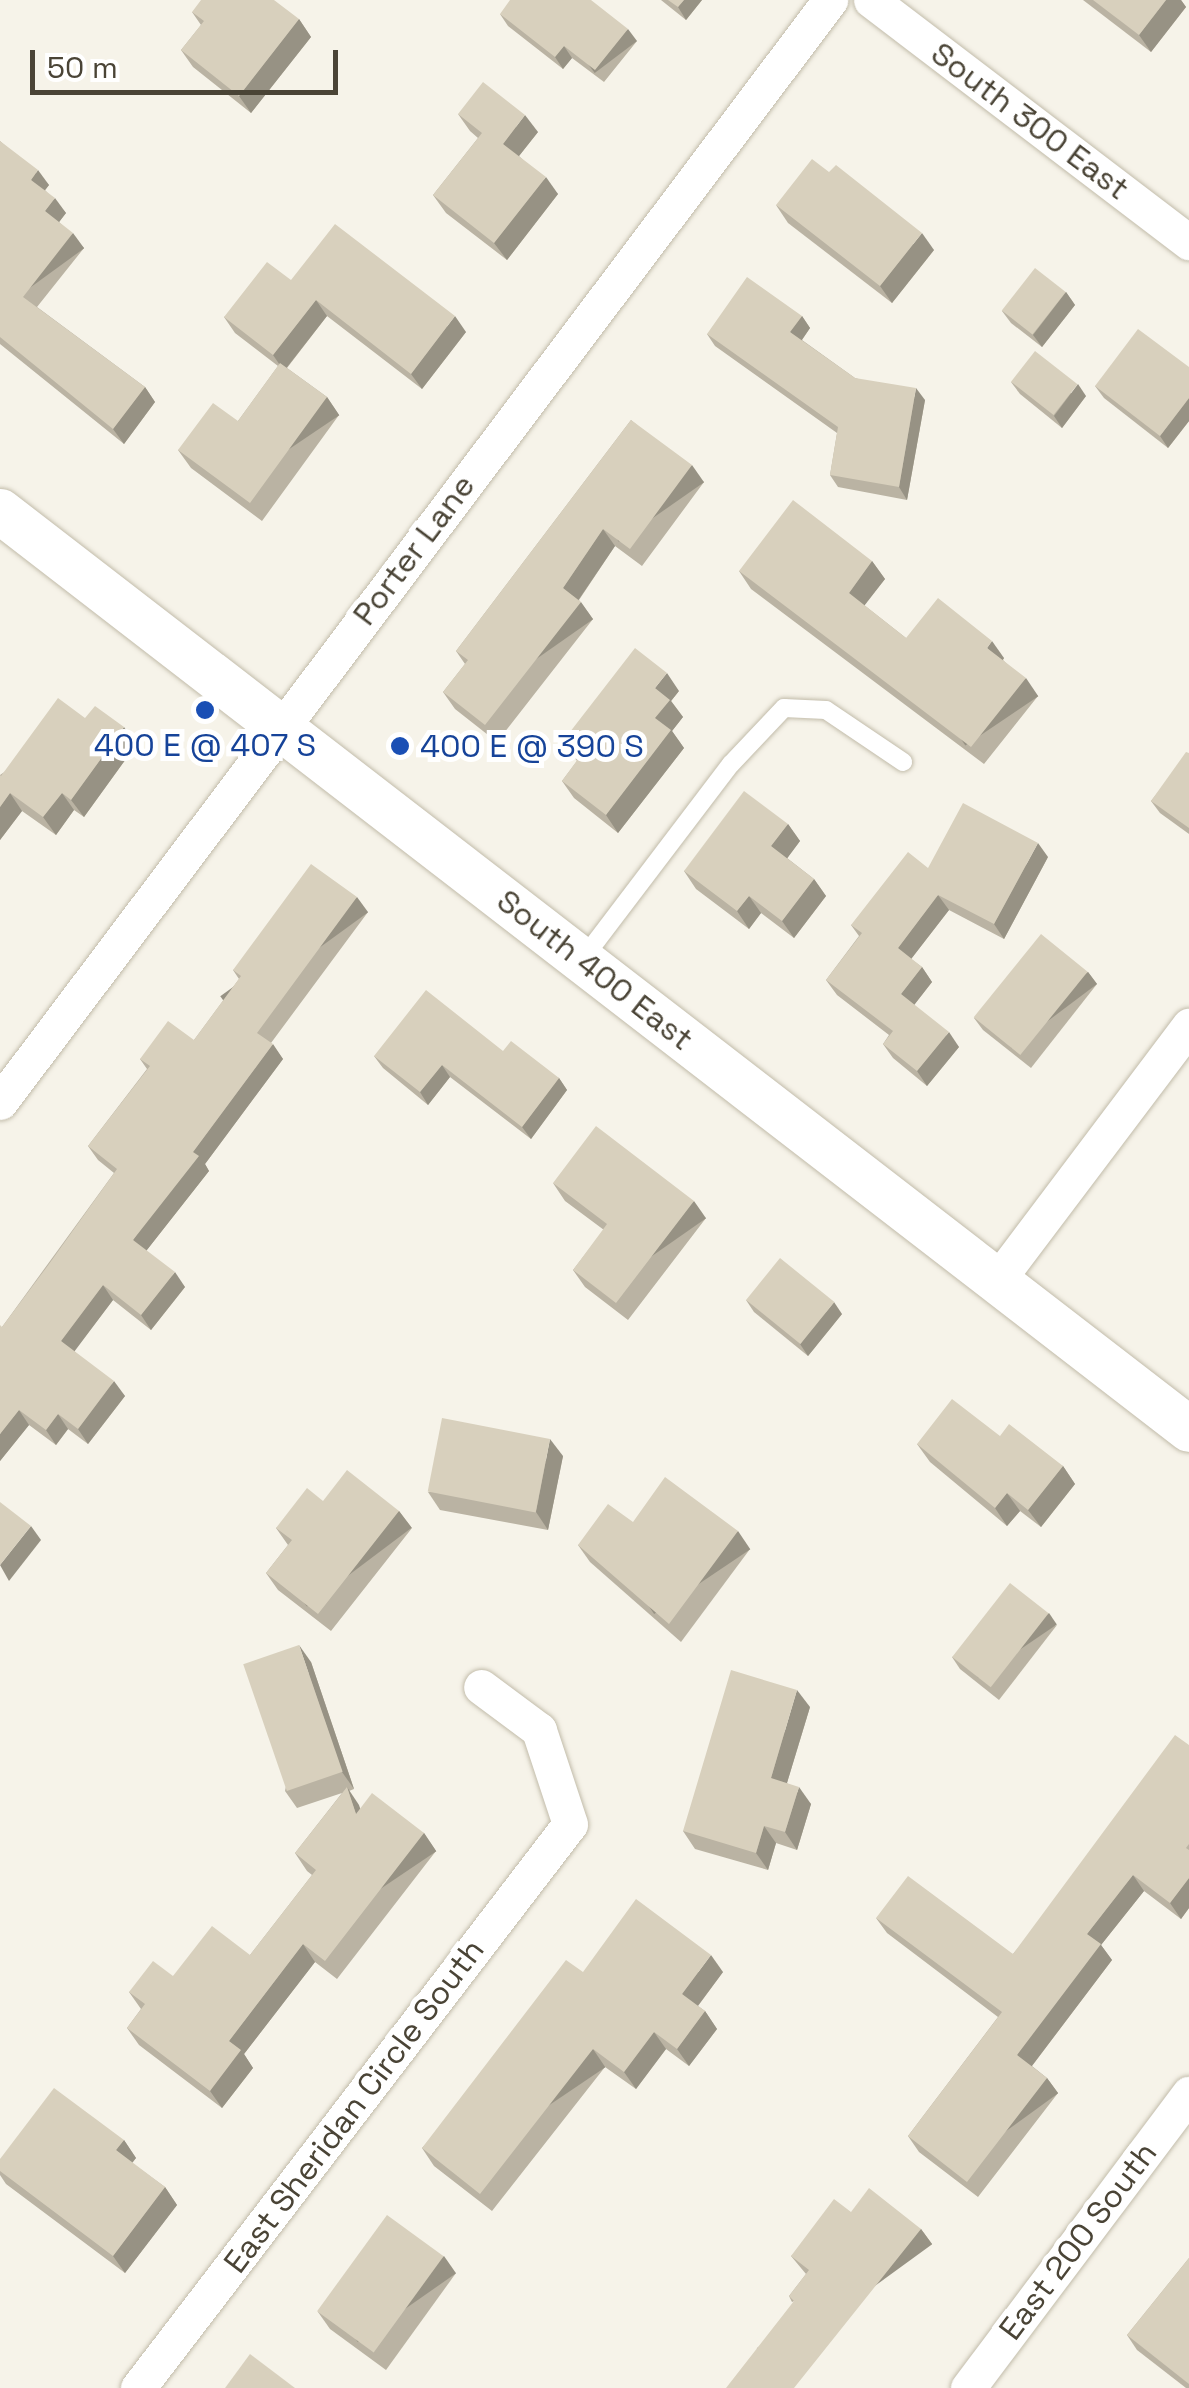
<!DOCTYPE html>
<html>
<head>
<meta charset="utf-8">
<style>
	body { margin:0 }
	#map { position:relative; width:1189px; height:2388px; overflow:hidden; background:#f6f3e9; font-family:"Space Grotesk",sans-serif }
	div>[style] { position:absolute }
	.roads { filter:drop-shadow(0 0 2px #c2bcaa) drop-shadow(0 0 2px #c2bcaa) }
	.service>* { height:18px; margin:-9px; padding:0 9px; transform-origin:9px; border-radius:9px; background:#fff }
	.minor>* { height:35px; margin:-17.5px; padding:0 17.5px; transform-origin:17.5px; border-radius:17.5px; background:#fff }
	.tertiary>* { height:45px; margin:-22.5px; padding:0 22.5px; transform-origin:22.5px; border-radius:22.5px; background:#fff }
	.wall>* { inset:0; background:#bab3a3 }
	.shaded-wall>* { inset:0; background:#979284; transform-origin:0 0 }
	.building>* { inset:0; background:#d8d0bd; transform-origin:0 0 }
	.dots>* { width:28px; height:28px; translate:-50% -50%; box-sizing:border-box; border:5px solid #fff; border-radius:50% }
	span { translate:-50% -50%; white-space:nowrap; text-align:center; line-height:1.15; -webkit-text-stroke:10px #fff; paint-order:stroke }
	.street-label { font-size:32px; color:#4a4436 }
	.transit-label { font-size:32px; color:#164399 }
	.left { translate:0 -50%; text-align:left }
	.scale { position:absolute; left:30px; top:50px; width:308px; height:45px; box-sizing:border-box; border:5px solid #4a4436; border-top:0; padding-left:12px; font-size:30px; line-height:35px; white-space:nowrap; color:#4a4436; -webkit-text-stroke:8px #fff; paint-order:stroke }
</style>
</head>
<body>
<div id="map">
	<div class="roads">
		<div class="service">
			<i style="left:582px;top:960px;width:246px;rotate:-52.8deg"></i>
			<i style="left:731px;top:764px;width:77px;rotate:-46.6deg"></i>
			<i style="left:784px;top:708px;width:42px;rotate:2.7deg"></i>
			<i style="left:826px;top:710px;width:93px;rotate:34deg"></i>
		</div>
		<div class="minor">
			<i style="left:871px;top:0;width:400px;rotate:37.3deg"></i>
			<i style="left:0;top:1102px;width:1380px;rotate:-53.01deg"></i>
			<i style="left:996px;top:1282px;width:321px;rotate:-53deg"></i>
			<i style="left:138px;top:2388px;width:710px;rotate:-52.55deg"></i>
			<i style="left:570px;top:1824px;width:99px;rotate:-108.3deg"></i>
			<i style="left:539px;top:1730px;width:72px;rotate:-143.4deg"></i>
			<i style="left:968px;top:2388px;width:368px;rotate:-53.1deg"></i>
		</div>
		<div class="tertiary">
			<i style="left:0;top:511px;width:1502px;rotate:37.67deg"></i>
		</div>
	</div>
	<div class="wall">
		<i style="clip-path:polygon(661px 0,702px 0,686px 20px)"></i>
		<i style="clip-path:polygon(1083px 0,1181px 0,1186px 7px,1151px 52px)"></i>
		<i style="clip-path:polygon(192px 12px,299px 19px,311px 37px,251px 113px,193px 67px,181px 50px,201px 25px)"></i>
		<i style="clip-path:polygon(500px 14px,637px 41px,604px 82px,572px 58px,563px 69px,508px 26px)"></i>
		<i style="clip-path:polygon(458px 114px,538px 132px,519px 156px,558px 194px,507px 260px,446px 213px,433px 195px,478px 138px,470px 131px)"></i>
		<i style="clip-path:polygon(0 141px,49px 185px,45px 190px,66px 213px,59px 222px,84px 248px,37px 307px,145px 387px,155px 402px,124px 444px,0 344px)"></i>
		<i style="clip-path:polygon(776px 205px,934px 250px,892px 303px,788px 223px)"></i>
		<i style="clip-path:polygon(291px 280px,466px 332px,422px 389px,327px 316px,287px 368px,327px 397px,339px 415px,262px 521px,191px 468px,178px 450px,238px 421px,278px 366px,235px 333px,224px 317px)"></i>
		<i style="clip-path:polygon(1066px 292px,1075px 305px,1042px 347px,1011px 323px,1002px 311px)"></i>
		<i style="clip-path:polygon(802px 316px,810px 328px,802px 340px,855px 378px,925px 400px,907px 500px,838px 487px,830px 475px,837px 433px,715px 346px,707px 334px)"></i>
		<i style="clip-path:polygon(1189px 367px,1189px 421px,1168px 448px,1104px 398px,1095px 386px)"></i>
		<i style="clip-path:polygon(1011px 382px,1086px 396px,1062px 428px,1020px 394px)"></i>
		<i style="clip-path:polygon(631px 420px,704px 482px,642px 566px,615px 546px,579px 600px,593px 619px,497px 742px,455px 709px,443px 692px,465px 664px,456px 651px)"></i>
		<i style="clip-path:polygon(872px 561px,885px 579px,864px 605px,906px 638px,1004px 658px,1003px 660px,1038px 696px,984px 764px,751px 589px,739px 571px)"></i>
		<i style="clip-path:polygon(679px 691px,671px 701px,683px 717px,672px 731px,684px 748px,618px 833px,574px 798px,562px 781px,577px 761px,563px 741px)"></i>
		<i style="clip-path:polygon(85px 718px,136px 745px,84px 817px,74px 810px,56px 835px,22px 811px,0 840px,0 775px)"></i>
		<i style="clip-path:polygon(1189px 753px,1189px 834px,1160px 813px,1151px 801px)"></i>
		<i style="clip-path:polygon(788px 824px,800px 841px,787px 858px,814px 879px,826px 896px,794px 938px,761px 913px,749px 929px,696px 889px,684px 871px)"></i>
		<i style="clip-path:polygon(1048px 857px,1004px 939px,949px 910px,911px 959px,922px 967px,932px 982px,914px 1005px,959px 1047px,927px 1086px,893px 1058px,883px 1044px,889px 1035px,837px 995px,826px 980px,859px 936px,851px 925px)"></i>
		<i style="clip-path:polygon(368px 912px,271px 1043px,283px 1059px,205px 1164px,209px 1171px,146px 1251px,185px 1287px,151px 1330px,113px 1300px,74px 1351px,125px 1396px,88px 1444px,68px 1429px,56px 1445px,29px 1425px,0 1461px,2px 1327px,114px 1173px,98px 1160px,88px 1146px,147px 1069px,140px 1059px,194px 1040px,239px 979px,233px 970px)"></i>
		<i style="clip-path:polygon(1088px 972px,1097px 984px,1031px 1068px,983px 1030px,974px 1018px)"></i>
		<i style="clip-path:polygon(503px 1051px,559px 1078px,567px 1090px,531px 1139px,450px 1077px,428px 1105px,383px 1068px,374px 1056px)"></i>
		<i style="clip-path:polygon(553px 1183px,706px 1218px,628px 1320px,585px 1287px,573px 1270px,604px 1230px,565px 1201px)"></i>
		<i style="clip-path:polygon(746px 1300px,842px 1314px,808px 1356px,754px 1312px)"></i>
		<i style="clip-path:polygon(1000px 1436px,1063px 1466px,1075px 1484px,1041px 1527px,1020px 1511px,1007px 1526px,930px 1462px,917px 1444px)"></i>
		<i style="clip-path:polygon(563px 1456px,548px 1530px,440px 1510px,428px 1492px)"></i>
		<i style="clip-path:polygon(323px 1501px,399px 1511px,412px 1528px,331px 1631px,278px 1590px,266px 1573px,288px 1545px,276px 1528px)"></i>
		<i style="clip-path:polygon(633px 1522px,750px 1549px,681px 1642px,590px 1562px,578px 1545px)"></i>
		<i style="clip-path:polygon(1057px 1625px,999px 1700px,960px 1669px,952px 1657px)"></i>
		<i style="clip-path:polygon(311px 1662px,354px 1789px,349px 1791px,360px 1809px,424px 1833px,436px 1851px,337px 1979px,315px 1962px,244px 2054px,253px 2068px,222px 2108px,139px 2045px,127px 2028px,141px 2009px,129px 1992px,173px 1976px,250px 1955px,312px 1875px,307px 1871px,295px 1853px,342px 1793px,297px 1808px,285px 1791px)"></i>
		<i style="clip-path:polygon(810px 1707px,787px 1783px,811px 1804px,797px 1850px,776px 1843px,768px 1870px,695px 1849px,683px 1831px)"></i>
		<i style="clip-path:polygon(1189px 1745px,1189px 1908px,1181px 1919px,1144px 1891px,1101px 1945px,1112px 1960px,1032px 2066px,1047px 2078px,1058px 2093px,978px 2197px,919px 2152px,908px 2136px,998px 2017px,887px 1933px,876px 1918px,1013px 1954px)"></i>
		<i style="clip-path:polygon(583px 1972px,723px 1972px,698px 2006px,705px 2011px,717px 2029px,689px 2066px,666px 2049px,636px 2089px,605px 2067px,492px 2211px,434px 2166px,422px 2148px)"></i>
		<i style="clip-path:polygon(124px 2140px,136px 2158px,132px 2163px,165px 2187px,177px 2205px,125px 2273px,6px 2184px,0 2175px,0 2159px)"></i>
		<i style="clip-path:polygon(851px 2212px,921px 2229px,932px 2244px,792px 2302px,789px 2296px,806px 2274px,791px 2256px)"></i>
		<i style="clip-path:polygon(1189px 2258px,1189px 2388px,1186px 2388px,1137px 2350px,1127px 2335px)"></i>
		<i style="clip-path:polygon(456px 2273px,386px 2370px,330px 2329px,318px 2312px)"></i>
	</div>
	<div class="shaded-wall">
		<i style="clip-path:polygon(684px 0,702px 0,686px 20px,678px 7px)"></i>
		<i style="clip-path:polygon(1166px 0,1181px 0,1186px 7px,1151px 52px,1139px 35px)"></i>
		<i style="clip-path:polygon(299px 19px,311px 37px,251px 113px,239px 96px)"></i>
		<i style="left:628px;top:29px;width:15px;height:53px;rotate:53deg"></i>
		<i style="clip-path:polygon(564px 46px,572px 58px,563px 69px,555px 57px)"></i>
		<i style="clip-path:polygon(525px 115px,538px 132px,515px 161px,503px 144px)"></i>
		<i style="clip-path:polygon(38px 170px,49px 185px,42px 194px,31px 180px)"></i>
		<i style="clip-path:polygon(546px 177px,558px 194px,507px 260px,494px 243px)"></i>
		<i style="clip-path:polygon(55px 198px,66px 213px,56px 226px,45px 211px)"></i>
		<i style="left:73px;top:233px;width:19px;height:81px;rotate:54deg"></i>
		<i style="clip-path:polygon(922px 233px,934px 250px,892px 303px,880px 286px)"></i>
		<i style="clip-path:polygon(1066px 292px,1075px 305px,1042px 347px,1033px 335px)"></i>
		<i style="clip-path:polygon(316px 300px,327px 316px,284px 371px,273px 355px)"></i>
		<i style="clip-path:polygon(455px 316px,466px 332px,422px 389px,411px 374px)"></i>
		<i style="clip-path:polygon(802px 316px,810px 328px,799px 344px,790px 332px)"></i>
		<i style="clip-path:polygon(1078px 384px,1086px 396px,1062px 428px,1054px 416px)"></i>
		<i style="clip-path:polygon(145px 387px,155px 402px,124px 444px,113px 429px)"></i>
		<i style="clip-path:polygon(916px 388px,925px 400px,907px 500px,899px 487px)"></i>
		<i style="left:327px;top:397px;width:22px;height:131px;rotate:56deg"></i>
		<i style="clip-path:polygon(1189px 398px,1189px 421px,1168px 448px,1160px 436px)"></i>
		<i style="left:692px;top:465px;width:21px;height:104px;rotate:55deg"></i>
		<i style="clip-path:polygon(603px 529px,615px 546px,575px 605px,563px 588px)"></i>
		<i style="clip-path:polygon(872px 561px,885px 579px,861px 610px,849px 593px)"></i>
		<i style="left:581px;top:602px;width:21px;height:156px;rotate:55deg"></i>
		<i style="clip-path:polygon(992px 641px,1004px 658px,999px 665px,987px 648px)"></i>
		<i style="clip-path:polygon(667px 673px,679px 691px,671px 701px,683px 717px,672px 731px,684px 748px,618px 833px,606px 815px,655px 718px,655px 688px)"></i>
		<i style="left:1026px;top:678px;width:22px;height:88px;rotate:56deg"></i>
		<i style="clip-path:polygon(124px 727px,136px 745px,84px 817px,71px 800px)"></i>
		<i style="clip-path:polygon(10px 793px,22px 811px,0 840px,0 807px)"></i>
		<i style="clip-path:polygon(62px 793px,74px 810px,56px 835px,43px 817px)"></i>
		<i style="clip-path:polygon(788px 824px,800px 841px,783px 864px,771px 846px)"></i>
		<i style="clip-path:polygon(1038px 843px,1048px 857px,1004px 939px,994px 924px)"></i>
		<i style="clip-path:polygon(814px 879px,826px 896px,794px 938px,782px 921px)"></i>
		<i style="clip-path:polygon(938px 895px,949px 910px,908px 963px,898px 948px)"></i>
		<i style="clip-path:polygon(749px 896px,761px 913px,749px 929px,737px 911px)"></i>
		<i style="left:357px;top:897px;width:19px;height:169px;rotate:54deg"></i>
		<i style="clip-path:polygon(922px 967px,932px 982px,911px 1009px,901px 994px)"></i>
		<i style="left:1088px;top:972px;width:15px;height:107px;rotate:53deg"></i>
		<i style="clip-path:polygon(949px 1032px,959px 1047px,927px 1086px,917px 1071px)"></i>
		<i style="clip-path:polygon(273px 1044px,283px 1059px,205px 1164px,209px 1171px,143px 1255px,133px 1240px,193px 1152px)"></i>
		<i style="clip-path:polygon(442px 1065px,450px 1077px,428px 1105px,420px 1092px)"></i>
		<i style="clip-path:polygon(559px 1078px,567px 1090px,531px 1139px,522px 1127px)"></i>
		<i style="left:694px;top:1201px;width:21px;height:128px;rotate:55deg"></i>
		<i style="clip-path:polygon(175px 1272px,185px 1287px,151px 1330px,141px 1315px)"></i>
		<i style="clip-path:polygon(103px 1285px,113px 1300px,71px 1356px,61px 1341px)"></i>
		<i style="clip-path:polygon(834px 1302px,842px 1314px,808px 1356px,800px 1344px)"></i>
		<i style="clip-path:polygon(114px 1381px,125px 1396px,88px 1444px,78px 1429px)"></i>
		<i style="clip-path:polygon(19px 1410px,29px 1425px,0 1461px,0 1434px)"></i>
		<i style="clip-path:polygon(58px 1414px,68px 1429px,56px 1445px,46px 1430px)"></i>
		<i style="clip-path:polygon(550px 1439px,563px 1456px,548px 1530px,536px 1512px)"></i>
		<i style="clip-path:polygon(1063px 1466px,1075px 1484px,1041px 1527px,1028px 1510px)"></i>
		<i style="clip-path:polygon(1007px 1493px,1020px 1511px,1007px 1526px,995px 1508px)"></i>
		<i style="left:399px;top:1511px;width:21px;height:131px;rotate:53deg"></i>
		<i style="clip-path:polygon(31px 1526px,41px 1540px,9px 1581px,0 1565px)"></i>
		<i style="left:738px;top:1531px;width:22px;height:116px;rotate:56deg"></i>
		<i style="left:1049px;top:1613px;width:14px;height:95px;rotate:56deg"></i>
		<i style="clip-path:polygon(299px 1645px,311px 1662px,354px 1789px,342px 1772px)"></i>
		<i style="clip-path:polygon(797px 1690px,810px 1707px,783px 1796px,771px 1778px)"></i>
		<i style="clip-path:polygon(347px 1787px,359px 1805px,368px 1832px,356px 1814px)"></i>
		<i style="clip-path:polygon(799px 1787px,811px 1804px,797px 1850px,785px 1832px)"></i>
		<i style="clip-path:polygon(764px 1826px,776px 1843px,768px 1870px,756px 1853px)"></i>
		<i style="left:424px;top:1833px;width:22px;height:162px;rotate:56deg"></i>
		<i style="clip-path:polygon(1133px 1875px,1144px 1891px,1101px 1945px,1112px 1960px,1028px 2071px,1017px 2055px,1087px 1934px)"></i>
		<i style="clip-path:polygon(1189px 1878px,1189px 1908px,1181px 1919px,1170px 1903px)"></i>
		<i style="clip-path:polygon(303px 1944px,315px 1962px,244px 2054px,253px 2068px,222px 2108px,210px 2091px,229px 2041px)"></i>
		<i style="clip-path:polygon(711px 1955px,723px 1972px,694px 2011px,682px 1994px)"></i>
		<i style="clip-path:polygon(705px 2011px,717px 2029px,689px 2066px,677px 2049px)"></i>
		<i style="clip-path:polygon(654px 2032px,666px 2049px,636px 2089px,624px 2072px)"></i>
		<i style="left:593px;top:2049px;width:22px;height:184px;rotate:56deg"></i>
		<i style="left:1047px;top:2078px;width:19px;height:131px;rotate:54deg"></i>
		<i style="clip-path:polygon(124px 2140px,136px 2158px,128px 2168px,116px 2150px)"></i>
		<i style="clip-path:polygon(165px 2187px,177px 2205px,125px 2273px,113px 2256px)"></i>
		<i style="left:921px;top:2229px;width:19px;height:203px;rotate:54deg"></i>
		<i style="left:444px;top:2256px;width:21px;height:120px;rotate:55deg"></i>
	</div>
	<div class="building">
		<i style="clip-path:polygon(201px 0,274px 0,299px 19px,239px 96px,181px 50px,204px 21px,192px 12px)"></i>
		<i style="clip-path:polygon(510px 0,591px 0,628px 29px,595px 70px,564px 46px,555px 57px,500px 14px)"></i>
		<i style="clip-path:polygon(668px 0,684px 0,678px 7px)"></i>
		<i style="clip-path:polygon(1093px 0,1166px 0,1139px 35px)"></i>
		<i style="clip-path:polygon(483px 82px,525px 115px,503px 144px,546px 177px,494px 243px,433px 195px,482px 133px,458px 114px)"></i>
		<i style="clip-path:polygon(0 141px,38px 170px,31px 180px,55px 198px,45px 211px,73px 233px,23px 297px,145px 387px,113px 429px,0 337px)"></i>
		<i style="clip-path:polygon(812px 159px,829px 172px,836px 165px,922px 233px,880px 286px,776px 205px)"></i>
		<i style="clip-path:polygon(335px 224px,455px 316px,411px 374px,316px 300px,273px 355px,224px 317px,267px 262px,291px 280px)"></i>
		<i style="left:1035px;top:268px;width:39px;height:54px;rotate:38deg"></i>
		<i style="clip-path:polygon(747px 277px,802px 316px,790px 332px,855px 378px,916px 388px,899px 487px,830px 475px,838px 427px,707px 334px)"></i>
		<i style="clip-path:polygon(1138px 329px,1189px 367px,1189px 398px,1160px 436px,1095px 386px)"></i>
		<i style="left:1035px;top:351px;width:54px;height:39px;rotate:38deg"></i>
		<i style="clip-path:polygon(280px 363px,327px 397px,250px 503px,178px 450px,213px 403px,238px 421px)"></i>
		<i style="clip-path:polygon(631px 420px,692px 465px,630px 549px,603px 529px,563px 588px,581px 602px,485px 725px,443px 692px,468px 660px,456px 651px)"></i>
		<i style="clip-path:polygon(793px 500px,872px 561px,849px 593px,906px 638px,938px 598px,992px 641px,987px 648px,1026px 678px,971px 747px,739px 571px)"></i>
		<i style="clip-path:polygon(635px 648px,667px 673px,655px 688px,670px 700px,655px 718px,671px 730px,606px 815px,562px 781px,581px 755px,563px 741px)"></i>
		<i style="clip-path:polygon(58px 698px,85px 718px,95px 706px,124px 727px,71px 800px,62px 793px,43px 817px,10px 793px,0 807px,0 775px,1px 776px)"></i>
		<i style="clip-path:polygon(1186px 752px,1189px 753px,1189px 828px,1151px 801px)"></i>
		<i style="clip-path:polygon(744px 791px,788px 824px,771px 846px,814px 879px,782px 921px,749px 896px,737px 911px,684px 871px)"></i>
		<i style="clip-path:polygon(963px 803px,1038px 843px,994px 924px,938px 895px,898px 948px,922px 967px,901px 994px,949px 1032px,917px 1071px,883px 1044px,893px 1031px,826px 980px,862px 933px,851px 925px,908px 852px,928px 868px)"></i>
		<i style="clip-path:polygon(311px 864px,357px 897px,257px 1033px,273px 1044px,193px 1152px,199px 1156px,133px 1240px,175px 1272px,141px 1315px,103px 1285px,61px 1341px,114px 1381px,78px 1429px,58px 1414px,46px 1430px,19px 1410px,0 1434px,0 1325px,2px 1327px,49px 1264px,117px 1169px,88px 1146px,150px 1066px,140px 1059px,168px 1021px,194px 1040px,241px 976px,233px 970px)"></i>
		<i style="left:1041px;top:934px;width:60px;height:107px;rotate:39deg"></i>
		<i style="clip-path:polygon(426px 990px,503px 1051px,511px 1041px,559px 1078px,522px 1127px,442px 1065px,420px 1092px,374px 1056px)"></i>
		<i style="clip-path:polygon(596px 1126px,694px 1201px,616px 1303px,573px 1270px,607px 1224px,553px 1183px)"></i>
		<i style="left:780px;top:1258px;width:70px;height:54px;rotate:39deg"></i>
		<i style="clip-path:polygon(952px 1399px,1000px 1436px,1009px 1424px,1063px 1466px,1028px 1510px,1007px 1493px,995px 1508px,917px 1444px)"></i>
		<i style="left:442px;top:1418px;width:110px;height:75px;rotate:11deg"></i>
		<i style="clip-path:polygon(347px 1470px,399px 1511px,318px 1614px,266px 1573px,292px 1540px,276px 1528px,307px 1488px,323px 1501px)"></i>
		<i style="clip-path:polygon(665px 1477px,738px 1531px,669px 1624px,578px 1545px,608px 1504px,633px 1522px)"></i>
		<i style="clip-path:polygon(0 1502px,31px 1526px,0 1565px)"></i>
		<i style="left:1010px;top:1583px;width:49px;height:94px;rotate:38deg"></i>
		<i style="left:299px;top:1645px;width:134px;height:59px;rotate:71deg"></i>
		<i style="clip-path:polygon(731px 1670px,797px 1690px,771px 1778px,799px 1787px,785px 1832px,764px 1826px,756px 1853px,683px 1831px)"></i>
		<i style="clip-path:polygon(1175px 1735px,1189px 1745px,1189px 1844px,1186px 1848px,1189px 1850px,1189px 1878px,1170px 1903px,1133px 1875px,1087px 1934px,1101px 1944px,1017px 2055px,1047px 2078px,967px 2182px,908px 2136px,1002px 2012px,876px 1918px,908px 1876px,1013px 1954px)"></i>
		<i style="clip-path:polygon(347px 1787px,356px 1814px,372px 1793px,424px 1833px,325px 1961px,303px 1944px,229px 2041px,241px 2050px,210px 2091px,127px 2028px,145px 2004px,129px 1992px,153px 1961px,173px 1976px,212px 1926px,250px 1955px,316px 1870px,295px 1853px)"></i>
		<i style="clip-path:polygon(636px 1899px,711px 1955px,682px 1994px,705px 2011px,677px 2049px,654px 2032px,624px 2072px,593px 2049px,480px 2194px,422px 2148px,566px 1960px,583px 1972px)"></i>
		<i style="clip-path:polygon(54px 2088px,124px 2140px,116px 2150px,165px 2187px,113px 2256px,0 2171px,0 2159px)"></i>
		<i style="clip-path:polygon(869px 2188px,921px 2229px,794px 2388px,726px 2388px,794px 2301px,789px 2296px,809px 2270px,791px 2256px,834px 2199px,851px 2212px)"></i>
		<i style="left:387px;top:2215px;width:70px;height:119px;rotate:36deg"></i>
		<i style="clip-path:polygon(1189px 2258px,1189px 2384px,1127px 2335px)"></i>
		<i style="clip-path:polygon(250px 2354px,295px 2388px,225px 2388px)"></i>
	</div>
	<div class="dots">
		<i style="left:205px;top:710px;background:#1a4fb4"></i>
		<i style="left:400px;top:746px;background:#1a4fb4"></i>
	</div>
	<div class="street-label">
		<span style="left:1030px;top:121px;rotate:37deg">South 300 East</span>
		<span style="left:414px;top:550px;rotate:-53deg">Porter Lane</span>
		<span style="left:595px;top:970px;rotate:38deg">South 400 East</span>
		<span style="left:354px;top:2106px;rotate:-53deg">East Sheridan Circle South</span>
		<span style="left:1078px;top:2241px;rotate:-53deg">East 200 South</span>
	</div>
	<div class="transit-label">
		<span style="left:205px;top:745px">400 E @ 407 S</span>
		<span class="left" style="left:420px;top:746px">400 E @ 390 S</span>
	</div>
	<div class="scale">50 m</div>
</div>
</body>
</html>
